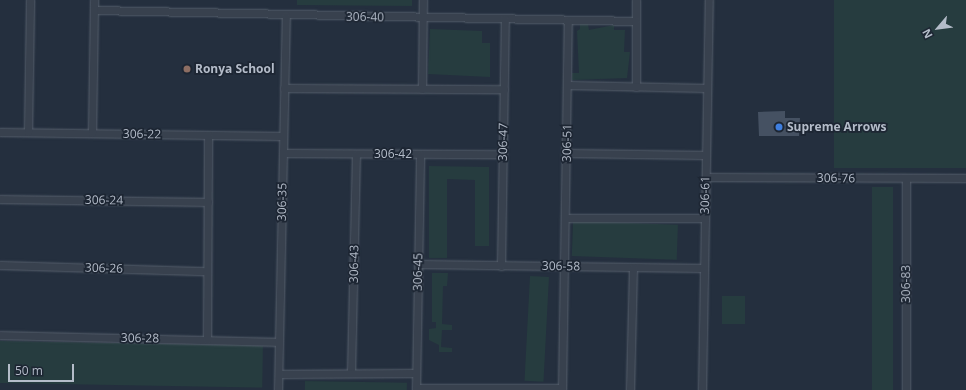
<!DOCTYPE html>
<html>
<head>
<meta charset="utf-8">
<style>
	body { margin:0 }
	#map { position:relative; width:966px; height:390px; overflow:hidden; background:#242f3e; font-family:"Open Sans",sans-serif }
	div>[style] { position:absolute }
	.green>* { inset:0; background:#263c3f; transform-origin:0 0 }
	.building>* { inset:0; background:#455162 }
	.roads { filter:drop-shadow(0 0 1px #565f6c) drop-shadow(0 0 1px #565f6c) }
	.minor>* { height:7px; margin:-3.5px; padding:0 3.5px; transform-origin:3.5px; border-radius:3.5px; background:#38414e }
	.dots>* { width:11px; height:11px; translate:-50% -50%; box-sizing:border-box; border:2px solid #1d2633; border-radius:50% }
	span { translate:-50% -50%; white-space:nowrap; text-align:center; line-height:1.15; -webkit-text-stroke:3.5px #1d2633; paint-order:stroke }
	.street-label { font-size:12px; color:#b4bcc9 }
	.poi-label { font-size:12px; color:#b4bcc9; font-weight:700 }
	.left { translate:0 -50%; text-align:left }
	.north { position:absolute; left:918px; top:8px; width:40px; height:40px; -webkit-text-stroke:3px #1d2633; paint-order:stroke; rotate:242deg; font-size:11px; font-weight:700; line-height:16px; text-align:center; color:#b4bcc9 }
	.north::after { content:''; display:block; margin:auto; width:14px; height:18px; background:#b4bcc9; clip-path:polygon(50% 0,100% 100%,50% 72%,0 100%) }
	.scale { position:absolute; left:8px; top:364px; width:66px; height:18px; box-sizing:border-box; border:2px solid #b4bcc9; border-top:0; padding-left:5px; font-size:12px; line-height:14px; white-space:nowrap; color:#b4bcc9; -webkit-text-stroke:3px #1d2633; paint-order:stroke }
</style>
</head>
<body>
<div id="map">
	<div class="green">
		<i style="clip-path:polygon(297px 0,412px 0,412px 6px,297px 5px)"></i>
		<i style="left:834px;top:0;width:132px;height:168px"></i>
		<i style="clip-path:polygon(580px 23px,588px 24px,589px 30px,614px 25px,614px 30px,625px 30px,624px 52px,630px 52px,627px 78px,572px 80px,572px 73px,579px 73px,577px 31px,580px 29px)"></i>
		<i style="clip-path:polygon(430px 29px,482px 31px,482px 43px,490px 43px,490px 77px,428px 74px)"></i>
		<i style="clip-path:polygon(429px 166px,489px 167px,489px 246px,475px 246px,475px 180px,447px 179px,447px 258px,429px 258px)"></i>
		<i style="left:872px;top:187px;width:21px;height:203px"></i>
		<i style="left:573px;top:221px;width:105px;height:35px;rotate:2deg"></i>
		<i style="clip-path:polygon(432px 273px,448px 273px,447px 286px,443px 286px,442px 324px,452px 325px,452px 330px,442px 330px,441px 347px,452px 348px,452px 352px,439px 352px,439px 345px,429px 340px,429px 329px,436px 328px,436px 322px,432px 322px)"></i>
		<i style="left:530px;top:276px;width:19px;height:105px;rotate:3deg"></i>
		<i style="left:722px;top:296px;width:23px;height:28px"></i>
		<i style="left:0;top:341px;width:263px;height:42px;rotate:1deg"></i>
		<i style="left:305px;top:381px;width:102px;height:9px;rotate:1deg"></i>
	</div>
	<div class="building">
		<i style="clip-path:polygon(785px 111px,785px 118px,800px 118px,799px 136px,759px 136px,758px 112px)"></i>
	</div>
	<div class="roads">
		<div class="minor">
			<i style="left:636px;top:0;width:87px;rotate:90deg"></i>
			<i style="left:94px;top:10px;width:542px;rotate:1.16deg"></i>
			<i style="left:568px;top:85px;width:139px;rotate:1.2deg"></i>
			<i style="left:284px;top:88px;width:220px;rotate:0.3deg"></i>
			<i style="left:422px;top:89px;width:89px;rotate:-89.4deg"></i>
			<i style="left:0;top:132px;width:283px;rotate:0.8deg"></i>
			<i style="left:28px;top:132px;width:132px;rotate:-89.1deg"></i>
			<i style="left:92px;top:133px;width:133px;rotate:-89.1deg"></i>
			<i style="left:283px;top:153px;width:220px;rotate:0.3deg"></i>
			<i style="left:566px;top:153px;width:140px;rotate:0.8deg"></i>
			<i style="left:706px;top:177px;width:260px;rotate:0.2deg"></i>
			<i style="left:0;top:199px;width:208px;rotate:0.8deg"></i>
			<i style="left:565px;top:218px;width:140px"></i>
			<i style="left:418px;top:264px;width:286px;rotate:0.8deg"></i>
			<i style="left:0;top:265px;width:207px;rotate:1.7deg"></i>
			<i style="left:501px;top:266px;width:247px;rotate:-89.1deg"></i>
			<i style="left:0;top:335px;width:279px;rotate:1.4deg"></i>
			<i style="left:207px;top:340px;width:205px;rotate:-89.7deg"></i>
			<i style="left:351px;top:373px;width:219px;rotate:-88.7deg"></i>
			<i style="left:279px;top:374px;width:137px;rotate:-0.4deg"></i>
			<i style="left:416px;top:388px;width:146px"></i>
			<i style="left:278px;top:390px;width:375px;rotate:-88.8deg"></i>
			<i style="left:416px;top:390px;width:236px;rotate:-89deg"></i>
			<i style="left:562px;top:390px;width:370px;rotate:-89.1deg"></i>
			<i style="left:630px;top:390px;width:123px;rotate:-88.6deg"></i>
			<i style="left:702px;top:390px;width:390px;rotate:-89deg"></i>
			<i style="left:906px;top:390px;width:212px;rotate:-90deg"></i>
		</div>
	</div>
	<div class="dots">
		<i style="left:187px;top:69px;background:#8d6e63"></i>
		<i style="left:779px;top:127px;background:#3f7fe0"></i>
	</div>
	<div class="street-label">
		<span style="left:365px;top:17px;rotate:1deg">306-40</span>
		<span style="left:142px;top:134px;rotate:1deg">306-22</span>
		<span style="left:503px;top:142px;rotate:-89deg">306-47</span>
		<span style="left:567px;top:143px;rotate:-89deg">306-51</span>
		<span style="left:393px;top:154px">306-42</span>
		<span style="left:836px;top:178px;rotate:1deg">306-76</span>
		<span style="left:705px;top:195px;rotate:-89deg">306-61</span>
		<span style="left:104px;top:200px;rotate:1deg">306-24</span>
		<span style="left:282px;top:202px;rotate:-89deg">306-35</span>
		<span style="left:354px;top:264px;rotate:-89deg">306-43</span>
		<span style="left:561px;top:266px;rotate:1deg">306-58</span>
		<span style="left:104px;top:268px;rotate:2deg">306-26</span>
		<span style="left:418px;top:272px;rotate:-89deg">306-45</span>
		<span style="left:906px;top:284px;rotate:-90deg">306-83</span>
		<span style="left:140px;top:338px;rotate:1deg">306-28</span>
	</div>
	<div class="poi-label">
		<span class="left" style="left:195px;top:69px">Ronya School</span>
		<span class="left" style="left:787px;top:127px">Supreme Arrows</span>
	</div>
	<div class="north">N</div>
	<div class="scale">50 m</div>
</div>
</body>
</html>
